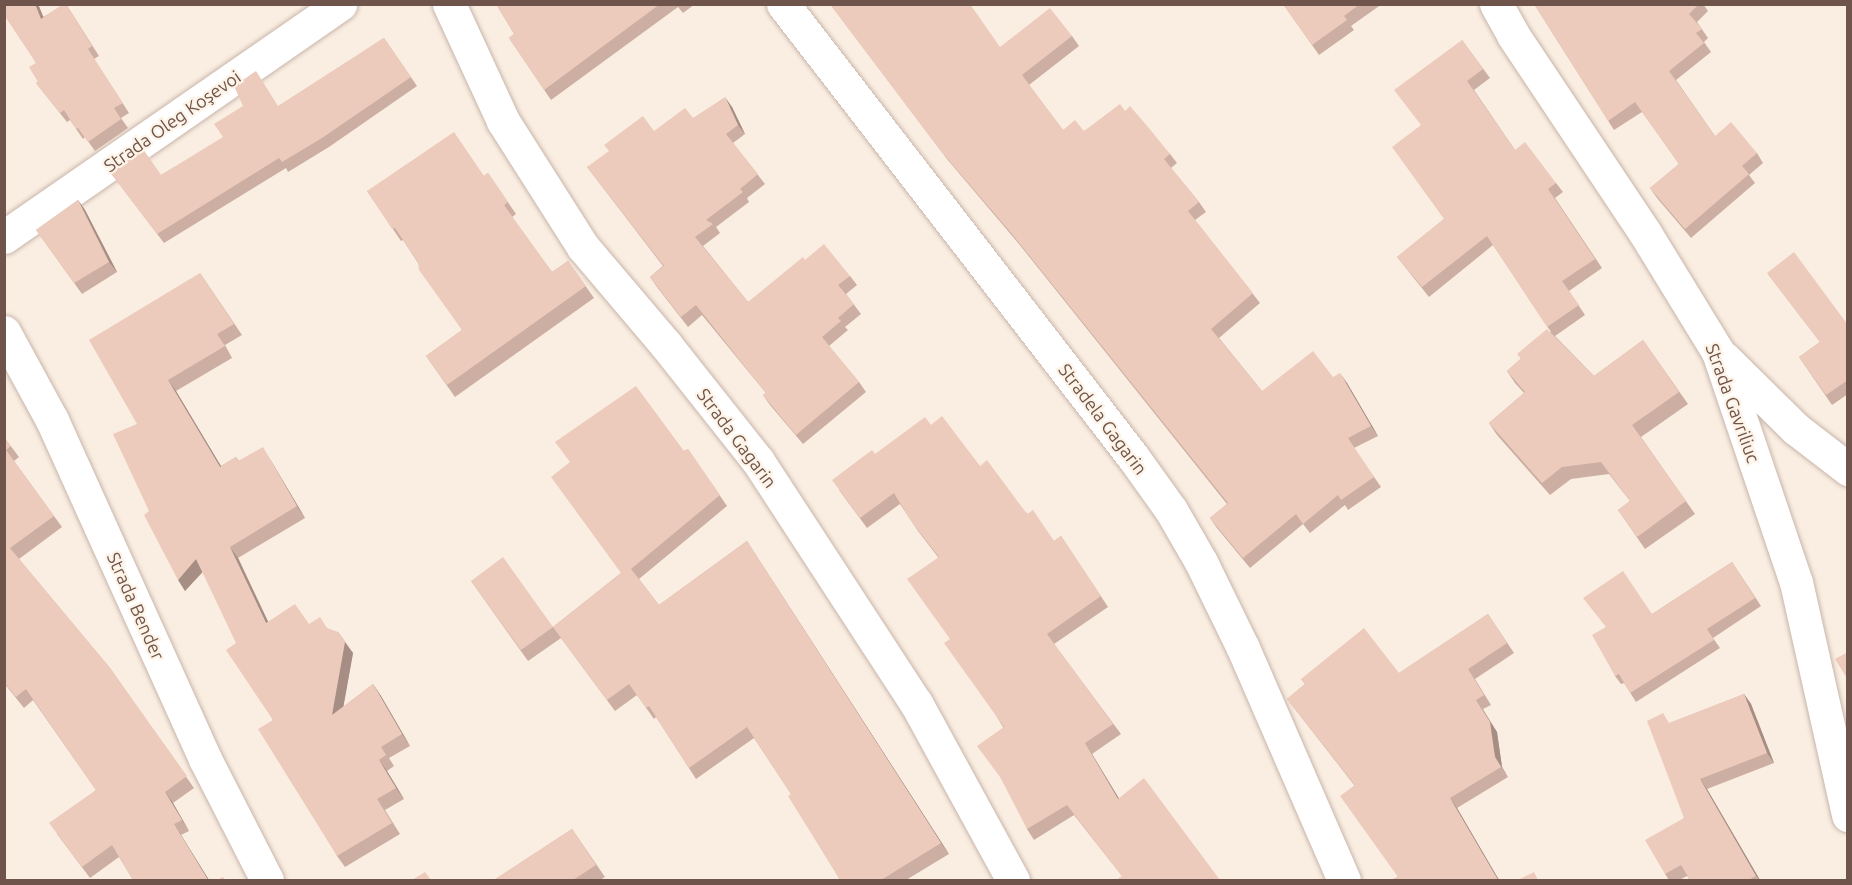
<!DOCTYPE html>
<html>
<head>
<meta charset="utf-8">
<style>
	body { margin:0 }
	#map { position:relative; width:1852px; height:885px; overflow:hidden; background:#faeee2; font-family:Ubuntu,sans-serif }
	div>[style] { position:absolute }
	.roads { filter:drop-shadow(0 0 2px #c9b5aa) drop-shadow(0 0 2px #c9b5aa) }
	.minor>* { height:33px; margin:-16.5px; padding:0 16.5px; transform-origin:16.5px; border-radius:16.5px; background:#fff }
	.wall>* { inset:0; background:#ccafa2 }
	.shaded-wall>* { inset:0; background:#a68e84 }
	.building>* { inset:0; background:#edcbbc }
	span { translate:-50% -50%; white-space:nowrap; text-align:center; line-height:1.15; -webkit-text-stroke:4.5px #fdf3e7; paint-order:stroke }
	.street-label { font-size:18px; color:#6f544b }
	.frame { position:absolute; inset:0; border:6px solid #6f544b; pointer-events:none }
</style>
</head>
<body>
<div id="map">
	<div class="roads">
		<div class="minor">
			<i style="left:449px;top:4px;width:129px;rotate:65.2deg"></i>
			<i style="left:503px;top:121px;width:149px;rotate:57.6deg"></i>
			<i style="left:583px;top:247px;width:128px;rotate:49.7deg"></i>
			<i style="left:666px;top:345px;width:148px;rotate:51.6deg"></i>
			<i style="left:758px;top:461px;width:289px;rotate:56.9deg"></i>
			<i style="left:916px;top:703px;width:202px;rotate:61.3deg"></i>
			<i style="left:783px;top:4px;width:572px;rotate:52.31deg"></i>
			<i style="left:1133px;top:457px;width:65px;rotate:54.4deg"></i>
			<i style="left:1171px;top:510px;width:60px;rotate:60deg"></i>
			<i style="left:1201px;top:562px;width:96px;rotate:64deg"></i>
			<i style="left:1243px;top:648px;width:253px;rotate:66.5deg"></i>
			<i style="left:1496px;top:4px;width:35px;rotate:61deg"></i>
			<i style="left:1513px;top:35px;width:238px;rotate:56.3deg"></i>
			<i style="left:1645px;top:233px;width:140px;rotate:58.5deg"></i>
			<i style="left:1718px;top:352px;width:243px;rotate:71.3deg"></i>
			<i style="left:1796px;top:582px;width:239px;rotate:77.4deg"></i>
			<i style="left:4px;top:237px;width:409px;rotate:-34.7deg"></i>
			<i style="left:4px;top:332px;width:100px;rotate:61.4deg"></i>
			<i style="left:52px;top:420px;width:372px;rotate:65.7deg"></i>
			<i style="left:205px;top:759px;width:136px;rotate:62.9deg"></i>
			<i style="left:1724px;top:358px;width:101px;rotate:44.6deg"></i>
			<i style="left:1796px;top:429px;width:66px;rotate:37.6deg"></i>
		</div>
	</div>
	<div class="wall">
		<i style="clip-path:polygon(4px 4px,38px 4px,43px 17px,66px 4px,99px 56px,94px 59px,129px 113px,121px 118px,128px 128px,95px 151px,85px 137px,83px 139px,70px 120px,67px 122px,36px 83px,38px 82px,36px 63px)"></i>
		<i style="clip-path:polygon(496px 4px,695px 4px,683px 13px,678px 7px,551px 100px,509px 38px,514px 34px)"></i>
		<i style="clip-path:polygon(830px 4px,1000px 47px,1072px 36px,1079px 46px,1029px 85px,1063px 130px,1084px 131px,1125px 111px,1170px 154px,1177px 163px,1171px 168px,1199px 202px,1206px 212px,1195px 220px,1260px 303px,1219px 338px,1262px 391px,1333px 377px,1347px 383px,1378px 436px,1354px 448px,1381px 487px,1348px 510px,1345px 505px,1310px 533px,1303px 524px,1250px 568px,1217px 528px,1210px 518px,1227px 504px,1019px 244px,947px 159px)"></i>
		<i style="clip-path:polygon(1283px 4px,1382px 4px,1351px 26px,1354px 30px,1319px 55px)"></i>
		<i style="clip-path:polygon(1534px 4px,1703px 4px,1708px 11px,1697px 22px,1708px 38px,1704px 42px,1711px 52px,1676px 80px,1715px 136px,1757px 153px,1763px 163px,1749px 175px,1755px 183px,1691px 238px,1657px 198px,1650px 188px,1679px 164px,1642px 112px,1614px 130px)"></i>
		<i style="clip-path:polygon(384px 38px,417px 86px,329px 147px,288px 172px,286px 168px,164px 243px,110px 172px,161px 175px,279px 106px)"></i>
		<i style="clip-path:polygon(1462px 40px,1490px 78px,1474px 90px,1515px 150px,1556px 183px,1563px 192px,1555px 198px,1602px 268px,1569px 291px,1585px 315px,1555px 336px,1594px 376px,1643px 340px,1688px 404px,1641px 437px,1695px 514px,1645px 549px,1618px 510px,1630px 501px,1609px 474px,1571px 479px,1550px 495px,1497px 435px,1489px 423px,1524px 393px,1515px 383px,1507px 371px,1551px 332px,1493px 245px,1429px 297px,1397px 257px,1444px 219px)"></i>
		<i style="clip-path:polygon(732px 107px,745px 134px,733px 143px,765px 184px,747px 198px,749px 202px,716px 227px,720px 233px,703px 246px,748px 302px,805px 260px,850px 276px,857px 285px,846px 294px,861px 314px,845px 327px,848px 330px,829px 346px,859px 382px,866px 392px,803px 444px,770px 405px,763px 395px,766px 393px,702px 315px,688px 327px,657px 287px,650px 277px,663px 266px,587px 167px,693px 118px)"></i>
		<i style="clip-path:polygon(488px 173px,516px 214px,512px 217px,552px 272px,568px 261px,594px 298px,455px 397px,426px 356px,462px 330px,403px 240px,401px 241px,367px 191px,484px 176px)"></i>
		<i style="clip-path:polygon(78px 200px,85px 210px,117px 272px,82px 294px,36px 230px)"></i>
		<i style="clip-path:polygon(200px 273px,242px 335px,225px 345px,232px 358px,176px 391px,221px 466px,236px 457px,239px 461px,270px 459px,305px 518px,238px 558px,268px 622px,309px 624px,327px 628px,353px 653px,343px 707px,373px 684px,381px 696px,410px 746px,389px 758px,394px 766px,387px 771px,404px 799px,385px 810px,400px 834px,345px 867px,337px 856px,203px 572px,185px 591px,149px 511px,137px 424px)"></i>
		<i style="clip-path:polygon(1767px 273px,1848px 325px,1848px 394px,1832px 405px,1799px 357px,1820px 342px)"></i>
		<i style="clip-path:polygon(931px 425px,980px 466px,1054px 541px,1061px 536px,1108px 607px,1054px 644px,1121px 734px,1092px 754px,1119px 799px,1122px 876px,1074px 815px,1034px 840px,1027px 829px,1003px 727px,950px 639px,938px 557px,918px 531px,900px 504px,867px 528px,839px 490px,875px 454px)"></i>
		<i style="clip-path:polygon(4px 437px,19px 457px,14px 461px,62px 527px,19px 559px,110px 668px,194px 788px,173px 803px,189px 831px,181px 835px,209px 880px,133px 880px,119px 857px,90px 878px,57px 834px,96px 790px,33px 700px,24px 708px,4px 683px,4px 622px,5px 622px,4px 621px)"></i>
		<i style="clip-path:polygon(688px 449px,727px 506px,639px 579px,659px 605px,747px 541px,949px 854px,906px 880px,840px 880px,791px 794px,754px 738px,696px 779px,656px 717px,654px 719px,637px 695px,615px 711px,561px 638px,528px 661px,471px 581px,553px 627px,621px 573px,684px 451px)"></i>
		<i style="clip-path:polygon(1732px 562px,1761px 606px,1713px 638px,1720px 648px,1636px 702px,1624px 683px,1621px 684px,1615px 676px,1605px 628px,1652px 614px)"></i>
		<i style="clip-path:polygon(1488px 614px,1514px 653px,1475px 679px,1491px 705px,1483px 709px,1497px 732px,1502px 767px,1508px 777px,1457px 808px,1499px 880px,1391px 880px,1398px 877px,1355px 786px,1287px 699px,1305px 684px,1301px 679px,1399px 673px)"></i>
		<i style="clip-path:polygon(1744px 694px,1751px 704px,1774px 763px,1707px 789px,1760px 880px,1690px 880px,1687px 876px,1679px 880px,1669px 880px,1665px 874px,1684px 818px,1670px 723px)"></i>
		<i style="clip-path:polygon(572px 829px,605px 877px,600px 880px,494px 880px)"></i>
	</div>
	<div class="shaded-wall">
		<i style="clip-path:polygon(35px 4px,38px 4px,48px 28px,41px 19px)"></i>
		<i style="clip-path:polygon(725px 97px,732px 107px,745px 134px,738px 125px)"></i>
		<i style="clip-path:polygon(78px 200px,85px 210px,117px 272px,109px 262px)"></i>
		<i style="clip-path:polygon(1340px 373px,1347px 383px,1378px 436px,1371px 426px)"></i>
		<i style="clip-path:polygon(168px 380px,176px 391px,228px 478px,220px 467px)"></i>
		<i style="clip-path:polygon(263px 447px,270px 459px,305px 518px,297px 506px)"></i>
		<i style="clip-path:polygon(747px 541px,754px 552px,949px 854px,941px 843px)"></i>
		<i style="clip-path:polygon(230px 547px,238px 558px,274px 634px,266px 623px)"></i>
		<i style="clip-path:polygon(196px 559px,204px 570px,185px 591px,178px 580px)"></i>
		<i style="clip-path:polygon(338px 632px,353px 653px,340px 726px,332px 715px)"></i>
		<i style="clip-path:polygon(373px 684px,381px 696px,410px 746px,402px 734px)"></i>
		<i style="clip-path:polygon(1744px 694px,1751px 704px,1774px 763px,1767px 753px)"></i>
		<i style="clip-path:polygon(1476px 700px,1497px 732px,1502px 767px,1508px 777px,1495px 757px)"></i>
		<i style="clip-path:polygon(1085px 743px,1092px 754px,1126px 810px,1118px 799px)"></i>
		<i style="clip-path:polygon(379px 760px,387px 771px,404px 799px,396px 788px)"></i>
		<i style="clip-path:polygon(1700px 779px,1707px 789px,1760px 880px,1756px 876px)"></i>
		<i style="clip-path:polygon(165px 792px,173px 803px,189px 831px,182px 820px)"></i>
		<i style="clip-path:polygon(1450px 798px,1457px 808px,1499px 880px,1498px 880px)"></i>
		<i style="clip-path:polygon(174px 824px,181px 835px,209px 880px,208px 880px)"></i>
	</div>
	<div class="building">
		<i style="clip-path:polygon(4px 4px,35px 4px,41px 19px,63px 4px,66px 4px,92px 46px,88px 49px,123px 103px,114px 108px,121px 119px,88px 142px,78px 128px,76px 129px,64px 110px,60px 113px,36px 83px,38px 82px,29px 67px,36px 63px,4px 15px)"></i>
		<i style="clip-path:polygon(496px 4px,660px 4px,544px 90px,509px 38px,514px 34px)"></i>
		<i style="clip-path:polygon(830px 4px,970px 4px,1000px 47px,1050px 8px,1072px 36px,1022px 75px,1063px 130px,1075px 120px,1084px 131px,1120px 104px,1125px 111px,1130px 106px,1148px 127px,1170px 154px,1164px 159px,1199px 202px,1188px 211px,1253px 293px,1211px 329px,1262px 391px,1313px 351px,1333px 377px,1340px 373px,1371px 426px,1348px 438px,1374px 477px,1341px 500px,1338px 495px,1303px 524px,1296px 514px,1243px 558px,1210px 518px,1228px 503px,1012px 234px,940px 150px)"></i>
		<i style="clip-path:polygon(1283px 4px,1360px 4px,1344px 16px,1347px 20px,1312px 45px)"></i>
		<i style="clip-path:polygon(1534px 4px,1699px 4px,1689px 14px,1702px 29px,1696px 33px,1704px 43px,1669px 71px,1715px 136px,1731px 122px,1757px 153px,1742px 166px,1749px 174px,1685px 229px,1650px 188px,1679px 164px,1635px 102px,1608px 121px)"></i>
		<i style="clip-path:polygon(384px 38px,411px 77px,322px 138px,282px 162px,279px 158px,157px 234px,110px 172px,143px 149px,161px 175px,223px 137px,214px 124px,243px 106px,234px 86px,256px 71px,278px 106px)"></i>
		<i style="clip-path:polygon(1462px 40px,1483px 69px,1467px 81px,1515px 150px,1525px 142px,1556px 183px,1548px 189px,1595px 259px,1562px 281px,1579px 305px,1547px 327px,1487px 236px,1422px 287px,1397px 257px,1444px 219px,1392px 147px,1421px 125px,1394px 90px)"></i>
		<i style="clip-path:polygon(725px 97px,738px 125px,726px 134px,758px 174px,740px 189px,743px 192px,706px 220px,713px 224px,695px 237px,748px 302px,803px 257px,805px 260px,824px 244px,850px 276px,838px 285px,854px 304px,838px 318px,841px 321px,822px 337px,859px 382px,796px 435px,763px 395px,766px 393px,696px 305px,681px 317px,650px 277px,664px 266px,587px 167px,609px 151px,604px 145px,643px 116px,654px 131px,685px 108px,693px 118px)"></i>
		<i style="clip-path:polygon(454px 132px,484px 176px,488px 173px,508px 202px,504px 205px,552px 272px,568px 261px,586px 286px,447px 385px,426px 356px,462px 330px,419px 270px,418px 262px,395px 228px,392px 229px,367px 191px)"></i>
		<i style="clip-path:polygon(78px 200px,109px 262px,74px 283px,36px 230px)"></i>
		<i style="clip-path:polygon(1794px 252px,1848px 325px,1848px 380px,1826px 395px,1799px 357px,1820px 342px,1767px 273px)"></i>
		<i style="clip-path:polygon(200px 273px,234px 324px,217px 334px,225px 346px,168px 380px,220px 467px,236px 457px,238px 461px,263px 447px,297px 506px,230px 547px,266px 623px,295px 604px,309px 624px,320px 617px,327px 628px,338px 632px,345px 642px,332px 715px,373px 684px,402px 734px,381px 747px,386px 755px,379px 760px,396px 788px,377px 799px,392px 823px,337px 856px,258px 729px,273px 720px,226px 650px,236px 643px,196px 559px,178px 580px,144px 515px,149px 511px,113px 434px,137px 424px,89px 340px)"></i>
		<i style="clip-path:polygon(1547px 329px,1594px 376px,1643px 340px,1679px 392px,1632px 425px,1686px 501px,1637px 537px,1618px 510px,1630px 501px,1601px 462px,1562px 467px,1542px 483px,1489px 423px,1525px 392px,1507px 371px,1521px 359px,1517px 354px)"></i>
		<i style="clip-path:polygon(636px 386px,684px 451px,688px 449px,720px 495px,631px 569px,659px 605px,747px 541px,941px 843px,881px 880px,840px 880px,788px 796px,791px 794px,747px 727px,689px 768px,649px 706px,646px 708px,629px 684px,607px 700px,553px 627px,521px 650px,471px 581px,503px 557px,553px 627px,621px 573px,551px 477px,570px 462px,555px 442px)"></i>
		<i style="clip-path:polygon(942px 416px,980px 466px,987px 460px,1027px 514px,1033px 510px,1054px 541px,1061px 536px,1101px 596px,1047px 634px,1113px 724px,1085px 743px,1118px 799px,1144px 778px,1220px 880px,1116px 880px,1122px 876px,1067px 805px,1027px 829px,1000px 777px,977px 746px,1004px 727px,944px 643px,950px 639px,907px 579px,939px 557px,911px 521px,894px 493px,860px 518px,832px 480px,872px 450px,875px 454px,925px 417px,931px 425px)"></i>
		<i style="clip-path:polygon(4px 437px,11px 446px,6px 450px,54px 516px,10px 548px,110px 668px,187px 776px,165px 792px,182px 820px,174px 824px,208px 880px,133px 880px,112px 845px,82px 867px,49px 823px,96px 790px,26px 689px,16px 697px,4px 682px,4px 622px,6px 622px,4px 620px)"></i>
		<i style="clip-path:polygon(1732px 562px,1755px 598px,1707px 629px,1714px 640px,1630px 693px,1619px 674px,1615px 676px,1592px 635px,1606px 627px,1583px 598px,1623px 571px,1652px 614px)"></i>
		<i style="clip-path:polygon(1488px 614px,1507px 643px,1468px 669px,1484px 695px,1476px 700px,1490px 722px,1495px 757px,1501px 767px,1450px 798px,1498px 880px,1391px 880px,1398px 877px,1340px 796px,1355px 785px,1287px 699px,1305px 684px,1301px 679px,1364px 628px,1399px 673px)"></i>
		<i style="clip-path:polygon(1848px 652px,1848px 680px,1835px 659px)"></i>
		<i style="clip-path:polygon(1744px 694px,1767px 753px,1700px 779px,1756px 876px,1748px 880px,1690px 880px,1681px 865px,1665px 874px,1645px 840px,1684px 818px,1647px 721px,1663px 713px,1669px 723px)"></i>
		<i style="clip-path:polygon(572px 829px,596px 865px,573px 880px,494px 880px)"></i>
		<i style="clip-path:polygon(425px 872px,431px 880px,412px 880px)"></i>
		<i style="clip-path:polygon(1534px 872px,1538px 880px,1518px 880px)"></i>
		<i style="clip-path:polygon(223px 877px,225px 880px,217px 880px)"></i>
	</div>
	<div class="street-label">
		<span style="left:172px;top:121px;rotate:-35deg">Strada Oleg Koşevoi</span>
		<span style="left:1733px;top:403px;rotate:70deg">Strada Gavriliuc</span>
		<span style="left:1103px;top:419px;rotate:53deg">Stradela Gagarin</span>
		<span style="left:737px;top:438px;rotate:53deg">Strada Gagarin</span>
		<span style="left:136px;top:606px;rotate:66deg">Strada Bender</span>
	</div>
	<div class="frame"></div>
</div>
</body>
</html>
